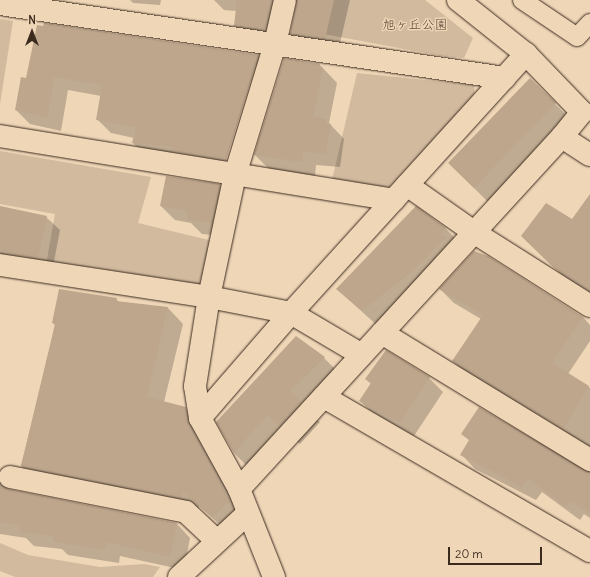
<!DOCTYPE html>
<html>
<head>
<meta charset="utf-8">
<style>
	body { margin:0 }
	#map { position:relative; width:590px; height:577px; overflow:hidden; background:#efd6b7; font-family:Delius,"Klee One",sans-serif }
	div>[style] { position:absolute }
	.green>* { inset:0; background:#d1ba9e }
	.shadow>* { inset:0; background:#0003 }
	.building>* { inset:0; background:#bda68c; transform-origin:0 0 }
	.roads { filter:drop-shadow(0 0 1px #3b2a1e) drop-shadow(0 0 1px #3b2a1e) }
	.lane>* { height:18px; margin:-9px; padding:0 9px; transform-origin:9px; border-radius:9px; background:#efd6b7 }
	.street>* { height:22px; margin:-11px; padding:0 11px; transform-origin:11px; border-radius:11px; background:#efd6b7 }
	span { translate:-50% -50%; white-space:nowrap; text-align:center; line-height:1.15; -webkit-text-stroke:3px #efd6b7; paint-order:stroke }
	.park-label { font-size:13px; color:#524031 }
	.north { position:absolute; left:12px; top:12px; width:40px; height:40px; -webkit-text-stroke:3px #efd6b7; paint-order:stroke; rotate:0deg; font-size:11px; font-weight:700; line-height:16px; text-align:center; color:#3b2a1e }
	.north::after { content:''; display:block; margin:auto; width:14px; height:18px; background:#3b2a1e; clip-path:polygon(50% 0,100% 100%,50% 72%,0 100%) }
	.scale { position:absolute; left:448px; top:547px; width:94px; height:18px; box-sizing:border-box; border:2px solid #3b2a1e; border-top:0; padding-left:5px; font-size:12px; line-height:14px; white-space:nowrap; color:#3b2a1e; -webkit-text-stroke:3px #efd6b7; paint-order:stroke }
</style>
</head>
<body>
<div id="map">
	<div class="green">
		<i style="clip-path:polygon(297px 0,425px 0,473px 38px,464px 58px,442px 56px,291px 28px)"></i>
		<i style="clip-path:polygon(0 19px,13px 21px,0 104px)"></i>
		<i style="clip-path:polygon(357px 73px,474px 85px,475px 99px,387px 190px,332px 180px)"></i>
		<i style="clip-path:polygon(0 151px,151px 177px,138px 223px,213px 241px,203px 289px,46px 265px,55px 214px,0 204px)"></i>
		<i style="clip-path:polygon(0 543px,28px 555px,100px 567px,144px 564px,160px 567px,153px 577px,15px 577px,0 571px)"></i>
	</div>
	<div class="shadow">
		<i style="clip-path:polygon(130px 0,161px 0,160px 5px,133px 3px)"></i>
		<i style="clip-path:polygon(214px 0,350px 0,338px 52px,305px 47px,291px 34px,297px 2px,289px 5px,279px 43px,248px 39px,235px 25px,236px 11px,224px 10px)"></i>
		<i style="clip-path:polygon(evenodd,258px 55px,272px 69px,240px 173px,147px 157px,133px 143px,134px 138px,111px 133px,97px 119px,101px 96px,68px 90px,61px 131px,30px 124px,16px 110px,27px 79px,258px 55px,254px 65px,256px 65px,226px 165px,224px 165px,254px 65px)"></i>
		<i style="clip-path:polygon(319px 64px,337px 83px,329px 123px,344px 139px,340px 167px,316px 165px,315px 176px,269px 169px,255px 155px)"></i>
		<i style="clip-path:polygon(555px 104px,574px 123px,496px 210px,451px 165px)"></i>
		<i style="clip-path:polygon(167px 177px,220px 185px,234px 199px,226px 236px,202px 234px,191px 223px,175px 220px,161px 206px)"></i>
		<i style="clip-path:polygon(590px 195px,590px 295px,569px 282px,522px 236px,572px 220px)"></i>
		<i style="clip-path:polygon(0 207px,46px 217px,60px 230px,52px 272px,0 267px)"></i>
		<i style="clip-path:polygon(416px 208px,446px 229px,465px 248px,381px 329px,337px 289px)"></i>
		<i style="clip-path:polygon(440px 289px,583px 317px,590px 325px,590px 341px,568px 374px,590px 388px,590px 450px,467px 375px,453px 361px,481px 319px,454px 303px)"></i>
		<i style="clip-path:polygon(116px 299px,120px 303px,168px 308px,183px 324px,164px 402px,185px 408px,201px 424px,245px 517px,228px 532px,199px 506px,197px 514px,37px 482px,21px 466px,56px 326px,53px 323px)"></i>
		<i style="clip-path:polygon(296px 337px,324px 358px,343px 377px,309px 411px,320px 422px,300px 444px,287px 434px,253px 472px,234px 453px)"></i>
		<i style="clip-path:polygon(429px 378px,443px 392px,414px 436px,374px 414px,360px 401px,371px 384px,366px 379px)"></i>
		<i style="clip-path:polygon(463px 434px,590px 472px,590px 518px,584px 514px,580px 520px,542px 492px,536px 500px,475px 469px,462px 455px,470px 441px)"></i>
		<i style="clip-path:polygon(0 480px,11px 491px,177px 524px,190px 538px,184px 570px,120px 556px,119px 563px,68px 555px,62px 549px,34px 546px,26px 538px,0 534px)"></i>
	</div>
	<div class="building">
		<i style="clip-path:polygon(237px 0,272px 0,265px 30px,234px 26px)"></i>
		<i style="clip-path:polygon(297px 0,334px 0,325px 39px,290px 34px)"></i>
		<i style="clip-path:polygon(44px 23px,259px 55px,226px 160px,171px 151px,172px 147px,132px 143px,136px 127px,96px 120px,102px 85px,54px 77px,47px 118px,15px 110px,21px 77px,26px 78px,37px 25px,43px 26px)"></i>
		<i style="clip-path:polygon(284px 58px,320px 64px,319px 67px,323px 68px,313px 117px,326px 119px,326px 123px,331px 124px,326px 154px,303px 152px,302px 162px,254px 155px)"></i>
		<i style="left:530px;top:78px;width:36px;height:118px;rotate:44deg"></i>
		<i style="clip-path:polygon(166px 176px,220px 184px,212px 223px,187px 220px,187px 211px,160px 206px)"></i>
		<i style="clip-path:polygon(590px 194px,590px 291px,554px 268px,521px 236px,546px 203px,572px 219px)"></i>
		<i style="clip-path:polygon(0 206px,47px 216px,38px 258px,0 253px)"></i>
		<i style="clip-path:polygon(416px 206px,446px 228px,441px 234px,447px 237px,410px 273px,362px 311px,336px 289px)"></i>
		<i style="clip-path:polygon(474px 251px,488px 256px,583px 317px,552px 363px,589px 386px,563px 429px,452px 361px,483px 315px,439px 289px)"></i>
		<i style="clip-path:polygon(59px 289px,117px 298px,116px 301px,168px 307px,147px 397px,186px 407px,189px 424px,230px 501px,212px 517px,183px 492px,182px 498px,21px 466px,55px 324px,52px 323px)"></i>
		<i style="clip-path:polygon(296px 336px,325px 357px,290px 391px,302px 402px,280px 426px,267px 415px,234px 453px,216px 422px)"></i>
		<i style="clip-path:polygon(386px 350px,430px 377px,400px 423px,359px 401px,371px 383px,365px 379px)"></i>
		<i style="clip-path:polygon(479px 407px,590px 472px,590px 513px,570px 501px,566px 507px,528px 479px,522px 487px,460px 455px,469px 440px,461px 434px)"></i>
		<i style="clip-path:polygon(0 484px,8px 489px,177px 523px,170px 557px,107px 542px,105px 550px,53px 541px,54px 536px,19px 532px,20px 525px,0 523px)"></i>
	</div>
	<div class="roads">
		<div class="lane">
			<i style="left:522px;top:0;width:66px;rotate:33.9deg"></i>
			<i style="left:577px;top:37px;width:19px;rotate:-47deg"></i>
		</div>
		<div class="street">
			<i style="left:458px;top:0;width:87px;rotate:38.5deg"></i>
			<i style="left:526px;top:54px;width:81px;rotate:46deg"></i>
			<i style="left:582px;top:112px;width:32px;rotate:129deg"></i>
			<i style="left:0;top:4px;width:510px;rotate:8.34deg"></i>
			<i style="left:0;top:136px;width:399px;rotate:9.2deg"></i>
			<i style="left:407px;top:185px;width:83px;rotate:35.2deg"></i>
			<i style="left:475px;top:233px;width:136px;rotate:32.4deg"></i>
			<i style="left:0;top:265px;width:211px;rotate:8.7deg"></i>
			<i style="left:209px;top:297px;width:84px;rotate:11deg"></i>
			<i style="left:291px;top:313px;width:82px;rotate:30.6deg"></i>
			<i style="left:382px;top:333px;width:244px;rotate:31.4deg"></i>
			<i style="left:324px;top:397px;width:307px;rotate:30.1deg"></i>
			<i style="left:200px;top:418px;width:139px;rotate:-49.1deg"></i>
			<i style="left:291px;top:313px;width:350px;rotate:-47.8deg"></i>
			<i style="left:10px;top:477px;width:179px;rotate:11.2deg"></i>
			<i style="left:186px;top:512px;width:42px;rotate:43.1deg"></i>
			<i style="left:239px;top:489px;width:478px;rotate:-47.5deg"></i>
			<i style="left:562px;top:137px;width:33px;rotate:33deg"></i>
			<i style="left:179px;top:577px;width:94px;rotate:-42.8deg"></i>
			<i style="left:274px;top:577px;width:95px;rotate:-111.7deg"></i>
			<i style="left:239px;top:489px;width:81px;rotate:-118.8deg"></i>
			<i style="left:200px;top:418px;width:32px;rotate:-99deg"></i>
			<i style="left:195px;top:386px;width:90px;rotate:-81.1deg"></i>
			<i style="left:209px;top:297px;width:125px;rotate:-78deg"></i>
			<i style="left:235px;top:175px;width:137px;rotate:-73deg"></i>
			<i style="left:275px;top:44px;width:45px;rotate:-77.2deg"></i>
		</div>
	</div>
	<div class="park-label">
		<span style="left:415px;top:25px">旭ヶ丘公園</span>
	</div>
	<div class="north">N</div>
	<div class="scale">20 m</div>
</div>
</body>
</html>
